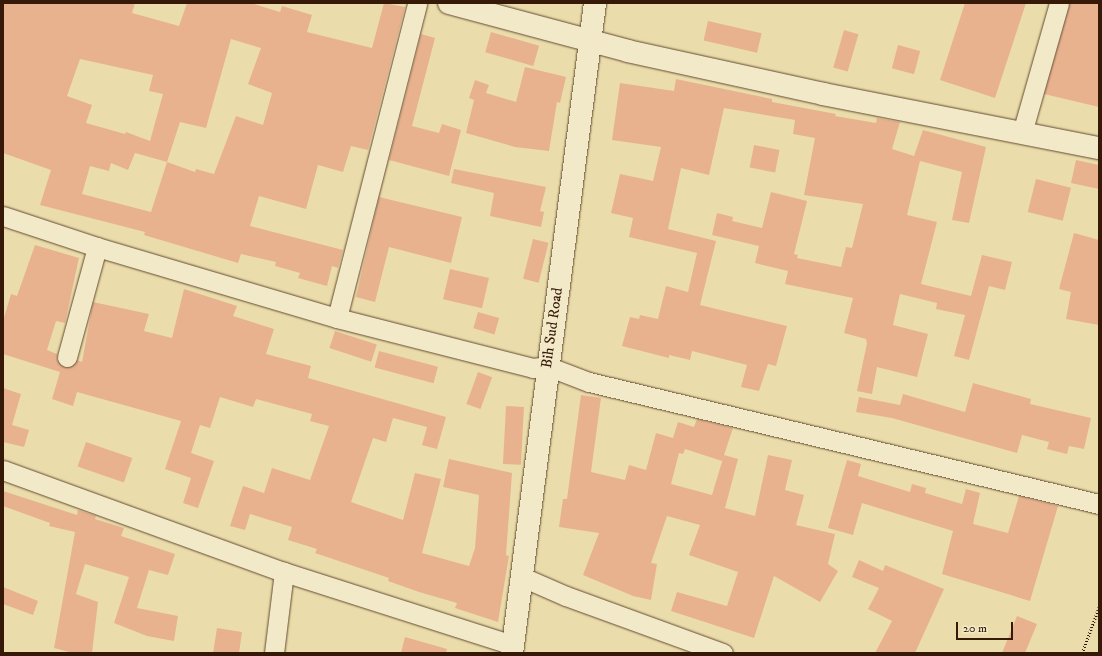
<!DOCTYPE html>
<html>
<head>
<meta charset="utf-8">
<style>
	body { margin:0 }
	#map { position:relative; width:1102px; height:656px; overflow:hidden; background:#ebddab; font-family:"IM FELL DW Pica",serif }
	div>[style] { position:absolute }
	.building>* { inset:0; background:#e8b28f; transform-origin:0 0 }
	.path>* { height:2.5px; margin-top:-1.25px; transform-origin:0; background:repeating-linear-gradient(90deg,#371908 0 1px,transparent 0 3px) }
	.roads { filter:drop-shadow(0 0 1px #644a31) drop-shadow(0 0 1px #644a31) }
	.street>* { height:19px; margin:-9.5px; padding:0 9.5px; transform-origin:9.5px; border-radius:9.5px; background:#f2e9c8 }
	.secondary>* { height:22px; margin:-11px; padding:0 11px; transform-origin:11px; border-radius:11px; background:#f2e9c8 }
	span { translate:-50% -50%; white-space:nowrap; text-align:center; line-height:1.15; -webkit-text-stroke:4px #f2e9c8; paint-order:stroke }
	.street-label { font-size:15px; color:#371908 }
	.frame { position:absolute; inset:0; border:4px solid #371908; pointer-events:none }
	.scale { position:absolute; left:956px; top:622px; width:57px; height:18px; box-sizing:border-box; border:2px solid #371908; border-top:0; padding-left:5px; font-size:12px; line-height:14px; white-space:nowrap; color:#371908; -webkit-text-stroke:3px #f2e9c8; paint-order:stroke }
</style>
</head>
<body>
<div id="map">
	<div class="building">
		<i style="clip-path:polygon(evenodd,3px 3px,135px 3px,132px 13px,179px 26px,187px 3px,251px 3px,280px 12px,282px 6px,312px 15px,307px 32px,372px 48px,384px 3px,405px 7px,368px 150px,351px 146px,343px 172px,318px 165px,306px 209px,259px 196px,250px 226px,343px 250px,338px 268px,332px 266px,327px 286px,298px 278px,300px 273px,275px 266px,276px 262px,241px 254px,238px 263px,144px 235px,145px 232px,40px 205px,51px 170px,3px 153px,3px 3px,231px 39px,261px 48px,248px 84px,272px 93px,263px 125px,236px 116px,214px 174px,196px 169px,195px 172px,167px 162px,180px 122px,206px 128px,231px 39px,3px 3px,80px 59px,153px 75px,149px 91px,163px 94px,150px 141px,126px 132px,125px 134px,86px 123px,92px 105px,67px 96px,80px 59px,3px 3px,135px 153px,167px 162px,151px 212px,82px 194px,90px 166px,109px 171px,111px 163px,128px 170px,135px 153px)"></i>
		<i style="clip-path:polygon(965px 3px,1026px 3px,995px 98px,940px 80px)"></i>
		<i style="clip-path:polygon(1070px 3px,1099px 3px,1099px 107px,1044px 94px)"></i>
		<i style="left:708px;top:21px;width:55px;height:20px;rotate:13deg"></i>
		<i style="left:844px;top:30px;width:15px;height:39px;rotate:16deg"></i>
		<i style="left:491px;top:32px;width:50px;height:21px;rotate:16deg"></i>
		<i style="clip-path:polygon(421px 34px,435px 38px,412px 126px,439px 133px,442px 124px,461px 130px,449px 176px,389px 160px)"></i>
		<i style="left:898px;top:45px;width:23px;height:24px;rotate:15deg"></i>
		<i style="clip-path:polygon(525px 67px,566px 77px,560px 103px,557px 102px,549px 151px,515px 147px,466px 133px,474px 100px,469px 98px,475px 80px,489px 85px,486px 93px,516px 102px)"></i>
		<i style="clip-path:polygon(676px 79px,772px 99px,772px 102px,836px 114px,835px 116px,876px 123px,877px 118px,900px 122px,892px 149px,914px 156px,923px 130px,986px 147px,969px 223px,952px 220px,962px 172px,920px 161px,907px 215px,937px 222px,921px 284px,971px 296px,982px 255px,1012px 262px,1005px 290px,989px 286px,969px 360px,954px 356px,965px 315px,936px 309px,937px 303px,900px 294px,893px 325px,928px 334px,917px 377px,877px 367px,872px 394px,857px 391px,867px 343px,866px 339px,844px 333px,853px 298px,785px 284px,788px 271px,755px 263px,759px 246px,712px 235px,717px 213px,733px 217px,732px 221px,762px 228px,771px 192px,807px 201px,794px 254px,798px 255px,797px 258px,841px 267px,846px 247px,852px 248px,863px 204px,804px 195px,815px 138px,793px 134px,795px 120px,724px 108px,709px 175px,681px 168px,668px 229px,716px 241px,700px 305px,787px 326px,776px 366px,768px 364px,759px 391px,741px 387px,747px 365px,692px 351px,690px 360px,669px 355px,669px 358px,622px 346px,630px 317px,639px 319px,640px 315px,658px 319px,666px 286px,688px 292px,697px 253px,629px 237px,633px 218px,611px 213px,620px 174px,653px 181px,661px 147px,612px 140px,620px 83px,674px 91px)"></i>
		<i style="left:754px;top:145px;width:26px;height:23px;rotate:11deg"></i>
		<i style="clip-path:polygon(1076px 160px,1099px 165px,1099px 189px,1071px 183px)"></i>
		<i style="clip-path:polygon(454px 169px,546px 187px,540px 211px,544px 212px,541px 227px,490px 216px,494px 193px,451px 183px)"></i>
		<i style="left:1036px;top:179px;width:36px;height:34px;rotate:14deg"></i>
		<i style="clip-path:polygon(379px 197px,462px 217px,451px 263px,389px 247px,375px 302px,356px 297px)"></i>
		<i style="clip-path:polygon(1074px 233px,1099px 240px,1099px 325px,1066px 319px,1071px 292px,1059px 289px)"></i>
		<i style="left:533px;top:239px;width:16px;height:41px;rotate:14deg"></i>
		<i style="clip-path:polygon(35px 245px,79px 258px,65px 323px,56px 321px,47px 350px,57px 354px,57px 360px,64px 367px,70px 367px,77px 360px,82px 362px,93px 302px,149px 314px,144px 331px,172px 338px,184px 289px,237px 306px,233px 316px,274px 329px,266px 354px,311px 366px,308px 378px,446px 417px,437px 449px,422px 445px,427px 427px,393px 418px,386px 442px,373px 438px,351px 502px,403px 520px,415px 473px,441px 479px,422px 553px,469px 566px,475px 548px,479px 495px,443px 487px,449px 459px,512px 473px,506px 555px,509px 556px,498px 622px,455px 608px,457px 603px,419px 592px,388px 581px,389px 578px,315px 553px,317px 549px,288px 540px,292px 527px,250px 514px,245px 530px,230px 526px,243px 486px,264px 493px,272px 468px,310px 480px,329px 426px,310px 421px,312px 414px,256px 399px,253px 407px,220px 397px,210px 428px,200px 425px,191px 453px,214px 461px,198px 508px,183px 503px,191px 478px,165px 469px,181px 421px,77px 392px,73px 406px,52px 399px,60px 372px,3px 354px,3px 321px,11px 294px,17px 296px)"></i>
		<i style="left:450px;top:269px;width:40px;height:31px;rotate:13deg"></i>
		<i style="left:478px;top:312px;width:22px;height:17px;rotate:16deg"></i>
		<i style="left:335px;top:331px;width:44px;height:18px;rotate:18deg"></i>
		<i style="left:379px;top:351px;width:61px;height:17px;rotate:15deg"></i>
		<i style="left:478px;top:372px;width:15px;height:34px;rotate:20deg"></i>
		<i style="clip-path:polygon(973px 383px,1031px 399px,1030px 404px,1091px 418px,1084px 449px,1069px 446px,1067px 454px,1047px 449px,1049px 442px,1022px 435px,1017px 453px,892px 418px,856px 412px,859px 397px,900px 405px,903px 394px,965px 412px)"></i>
		<i style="clip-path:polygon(3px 388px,21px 394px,12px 425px,29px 430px,24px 447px,3px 442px)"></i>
		<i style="clip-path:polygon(581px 395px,601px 398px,591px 472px,625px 480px,629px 465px,646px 470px,656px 433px,673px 438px,678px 422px,694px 427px,697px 419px,733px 428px,722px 461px,685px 449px,683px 454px,679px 453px,671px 484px,712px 495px,724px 455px,738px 459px,725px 508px,755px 516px,768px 455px,792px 460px,785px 490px,804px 495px,796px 525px,835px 534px,828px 564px,838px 571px,820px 602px,774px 576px,754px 638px,671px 611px,677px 592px,727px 606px,738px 572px,689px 555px,700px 525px,667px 516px,651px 563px,657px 564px,651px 600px,633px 596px,583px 575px,599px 533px,559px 527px,563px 499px,567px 499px)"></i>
		<i style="left:506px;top:406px;width:18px;height:58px;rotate:3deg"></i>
		<i style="left:86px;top:442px;width:49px;height:26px;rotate:19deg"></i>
		<i style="clip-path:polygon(847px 460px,861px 464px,858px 476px,910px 492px,912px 484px,926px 488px,925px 493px,962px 504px,966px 489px,980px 493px,973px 524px,1008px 533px,1019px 496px,1058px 506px,1030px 601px,942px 574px,953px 531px,862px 503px,853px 535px,828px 528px)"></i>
		<i style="clip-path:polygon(3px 491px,77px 515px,78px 510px,96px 516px,95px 519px,124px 528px,121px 536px,175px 554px,168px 575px,149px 570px,137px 608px,178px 616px,174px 641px,147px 636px,114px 623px,129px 577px,85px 564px,76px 594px,98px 602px,92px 653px,73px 653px,54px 648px,75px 532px,49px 526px,50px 523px,3px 506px)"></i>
		<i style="clip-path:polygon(859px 560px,883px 571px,885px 565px,944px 589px,915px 653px,875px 653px,892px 621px,868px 609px,879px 588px,852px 577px)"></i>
		<i style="clip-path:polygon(3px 587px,38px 601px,33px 615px,3px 604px)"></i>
		<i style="clip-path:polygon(1017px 616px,1037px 624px,1025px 653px,1002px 653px)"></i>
		<i style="clip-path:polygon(217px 628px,242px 632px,239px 653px,213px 653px)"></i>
		<i style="clip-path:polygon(405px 637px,447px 649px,446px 653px,401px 653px)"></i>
	</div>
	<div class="path">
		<i style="left:1082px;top:653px;width:49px;rotate:-69.7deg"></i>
	</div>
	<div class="roads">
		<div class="street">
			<i style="left:1022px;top:133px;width:135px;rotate:-74.1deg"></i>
			<i style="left:3px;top:216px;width:99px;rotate:18.3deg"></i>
			<i style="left:97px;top:247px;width:250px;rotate:16.5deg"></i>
			<i style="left:337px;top:318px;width:202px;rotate:14.3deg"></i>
			<i style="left:533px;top:368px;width:14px;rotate:-8deg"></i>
			<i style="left:547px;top:366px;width:45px;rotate:20.9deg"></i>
			<i style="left:589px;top:382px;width:524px;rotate:13.45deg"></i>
			<i style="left:337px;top:318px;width:325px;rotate:-75.7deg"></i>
			<i style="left:67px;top:357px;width:114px;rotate:-74.7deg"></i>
			<i style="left:3px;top:470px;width:299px;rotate:20deg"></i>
			<i style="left:284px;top:572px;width:240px;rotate:17.7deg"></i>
			<i style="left:520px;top:576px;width:50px;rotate:23.5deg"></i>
			<i style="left:566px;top:596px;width:167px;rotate:20deg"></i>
			<i style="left:274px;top:653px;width:82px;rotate:-83deg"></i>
		</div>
		<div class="secondary">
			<i style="left:449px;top:3px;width:185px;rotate:15deg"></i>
			<i style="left:628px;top:51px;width:200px;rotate:12.4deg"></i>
			<i style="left:823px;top:94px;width:281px;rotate:11.1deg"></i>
			<i style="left:512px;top:653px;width:655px;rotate:-82.72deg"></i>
		</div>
	</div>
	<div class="street-label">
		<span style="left:552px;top:328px;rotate:-82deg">Bih Sud Road</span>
	</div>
	<div class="frame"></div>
	<div class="scale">20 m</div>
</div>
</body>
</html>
